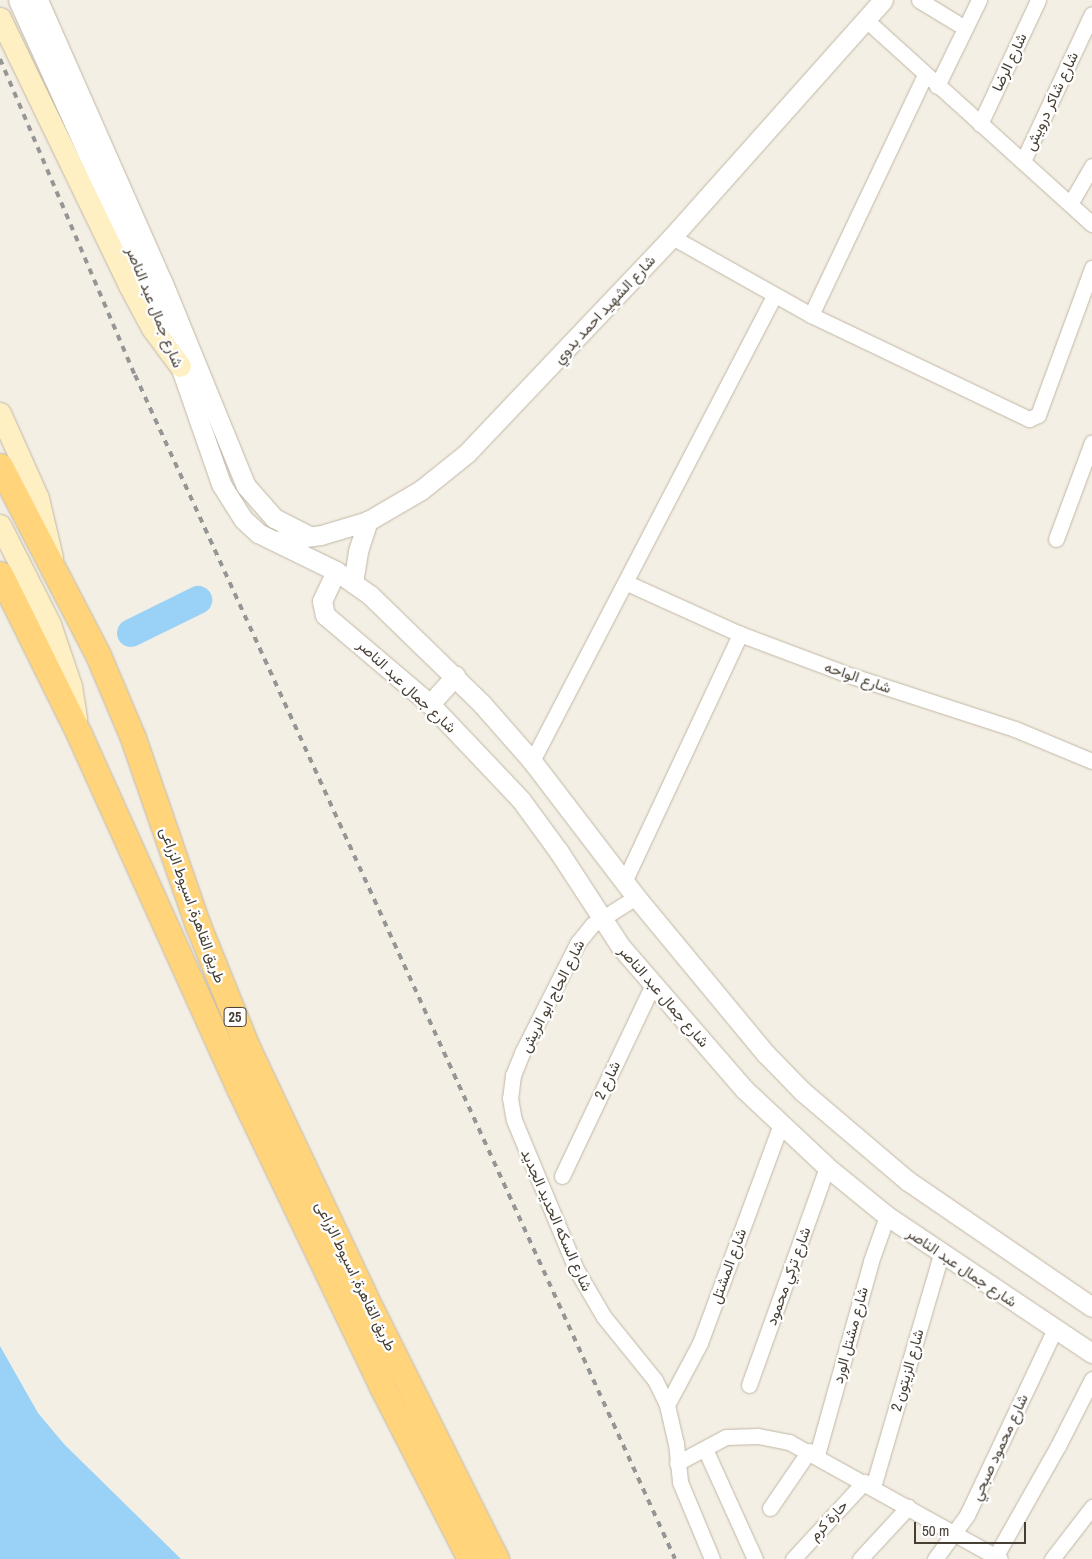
<!DOCTYPE html>
<html>
<head>
<meta charset="utf-8">
<style>
	body { margin:0 }
	#map { position:relative; width:1092px; height:1559px; overflow:hidden; background:#f4efe4; font-family:"Archivo Narrow",Vazirmatn,sans-serif }
	div>[style] { position:absolute }
	.water>* { inset:0; background:#9ad2f7 }
	.river>* { height:28px; margin:-14px; padding:0 14px; transform-origin:14px; border-radius:14px; background:#9ad2f7 }
	.roads { filter:drop-shadow(0 0 1px #c0b7a6) drop-shadow(0 0 1px #c0b7a6) }
	.minor>* { height:15px; margin:-7.5px; padding:0 7.5px; transform-origin:7.5px; border-radius:7.5px; background:#fff }
	.tertiary>* { height:19px; margin:-9.5px; padding:0 9.5px; transform-origin:9.5px; border-radius:9.5px; background:#fff }
	.secondary>* { height:21px; margin:-10.5px; padding:0 10.5px; transform-origin:10.5px; border-radius:10.5px; background:#fff0c3 }
	.trunk>* { height:25px; margin:-12.5px; padding:0 12.5px; transform-origin:12.5px; border-radius:12.5px; background:#ffd47b }
	.rail>* { height:4px; margin-top:-2px; transform-origin:0; background:repeating-linear-gradient(90deg,#959595 0 6px,transparent 0 12px) }
	span { translate:-50% -50%; white-space:nowrap; text-align:center; line-height:1.15; -webkit-text-stroke:4.5px #fff; paint-order:stroke }
	.shield-label span { padding:1px 4px; background:#fff; border:1px solid; border-radius:4px; -webkit-text-stroke-width:0 }
	.shield-label { font-size:14px; color:#473f34; font-weight:700 }
	.street-label { font-size:15px; color:#473f34 }
	.scale { position:absolute; left:914px; top:1522px; width:112px; height:22px; box-sizing:border-box; border:2px solid #473f34; border-top:0; padding-left:6px; font-size:15px; line-height:18px; white-space:nowrap; color:#473f34; -webkit-text-stroke:4px #fff; paint-order:stroke }
</style>
</head>
<body>
<div id="map">
	<div class="water">
		<i style="clip-path:polygon(0 1346px,38px 1413px,64px 1444px,181px 1559px,0 1559px)"></i>
	</div>
	<div class="river">
		<i style="left:131px;top:633px;width:75px;rotate:-26.2deg"></i>
	</div>
	<div class="roads">
		<div class="minor">
			<i style="left:919px;top:0;width:54px;rotate:31.3deg"></i>
			<i style="left:865px;top:19px;width:306px;rotate:42.1deg"></i>
			<i style="left:937px;top:86px;width:96px;rotate:-64deg"></i>
			<i style="left:980px;top:124px;width:137px;rotate:-64.9deg"></i>
			<i style="left:1023px;top:161px;width:162px;rotate:-64.9deg"></i>
			<i style="left:1070px;top:204px;width:44px;rotate:-59.9deg"></i>
			<i style="left:672px;top:237px;width:159px;rotate:29.3deg"></i>
			<i style="left:811px;top:315px;width:242px;rotate:25.5deg"></i>
			<i style="left:1029px;top:419px;width:10px;rotate:-24deg"></i>
			<i style="left:1038px;top:415px;width:157px;rotate:-69.8deg"></i>
			<i style="left:811px;top:315px;width:266px;rotate:-64.6deg"></i>
			<i style="left:1056px;top:539px;width:103px;rotate:-69.6deg"></i>
			<i style="left:627px;top:583px;width:124px;rotate:24.3deg"></i>
			<i style="left:740px;top:634px;width:120px;rotate:20.6deg"></i>
			<i style="left:852px;top:676px;width:171px;rotate:18deg"></i>
			<i style="left:1015px;top:729px;width:83px;rotate:22.6deg"></i>
			<i style="left:532px;top:761px;width:524px;rotate:-62.51deg"></i>
			<i style="left:624px;top:882px;width:274px;rotate:-64.9deg"></i>
			<i style="left:636px;top:897px;width:52px;rotate:147.5deg"></i>
			<i style="left:592px;top:925px;width:22px;rotate:129deg"></i>
			<i style="left:578px;top:942px;width:124px;rotate:116.8deg"></i>
			<i style="left:522px;top:1053px;width:24px;rotate:112deg"></i>
			<i style="left:513px;top:1075px;width:23px;rotate:97deg"></i>
			<i style="left:510px;top:1098px;width:22px;rotate:80deg"></i>
			<i style="left:514px;top:1120px;width:164px;rotate:67.4deg"></i>
			<i style="left:577px;top:1271px;width:53px;rotate:59.6deg"></i>
			<i style="left:604px;top:1317px;width:81px;rotate:51deg"></i>
			<i style="left:655px;top:1380px;width:28px;rotate:64deg"></i>
			<i style="left:667px;top:1405px;width:39px;rotate:77deg"></i>
			<i style="left:676px;top:1443px;width:39px;rotate:84deg"></i>
			<i style="left:680px;top:1482px;width:83px;rotate:67.4deg"></i>
			<i style="left:562px;top:1176px;width:212px;rotate:-64.6deg"></i>
			<i style="left:749px;top:1385px;width:232px;rotate:-70.3deg"></i>
			<i style="left:667px;top:1405px;width:70px;rotate:-62deg"></i>
			<i style="left:700px;top:1343px;width:233px;rotate:-69.7deg"></i>
			<i style="left:705px;top:1449px;width:121px;rotate:65.6deg"></i>
			<i style="left:817px;top:1455px;width:201px;rotate:-74.4deg"></i>
			<i style="left:871px;top:1261px;width:48px;rotate:-70.4deg"></i>
			<i style="left:677px;top:1463px;width:55px;rotate:-28deg"></i>
			<i style="left:726px;top:1437px;width:32px;rotate:-2deg"></i>
			<i style="left:758px;top:1436px;width:32px;rotate:11deg"></i>
			<i style="left:789px;top:1442px;width:241px;rotate:29deg"></i>
			<i style="left:873px;top:1487px;width:243px;rotate:-73.7deg"></i>
			<i style="left:770px;top:1508px;width:69px;rotate:-55.6deg"></i>
			<i style="left:793px;top:1559px;width:105px;rotate:-47.3deg"></i>
			<i style="left:860px;top:1559px;width:71px;rotate:-47.3deg"></i>
			<i style="left:935px;top:1559px;width:54px;rotate:-54deg"></i>
			<i style="left:967px;top:1515px;width:206px;rotate:-64.7deg"></i>
			<i style="left:994px;top:1559px;width:130px;rotate:-60.5deg"></i>
			<i style="left:1058px;top:1446px;width:75px;rotate:-63.1deg"></i>
			<i style="left:1052px;top:1559px;width:66px;rotate:-52.4deg"></i>
		</div>
		<div class="tertiary">
			<i style="left:18px;top:0;width:273px;rotate:65.6deg"></i>
			<i style="left:131px;top:249px;width:127px;rotate:67.3deg"></i>
			<i style="left:180px;top:366px;width:125px;rotate:70.8deg"></i>
			<i style="left:221px;top:484px;width:41px;rotate:57.8deg"></i>
			<i style="left:243px;top:519px;width:21px;rotate:43deg"></i>
			<i style="left:258px;top:533px;width:87px;rotate:26deg"></i>
			<i style="left:336px;top:571px;width:42px;rotate:35.2deg"></i>
			<i style="left:370px;top:595px;width:156px;rotate:44.2deg"></i>
			<i style="left:482px;top:704px;width:76px;rotate:48.7deg"></i>
			<i style="left:532px;top:761px;width:171px;rotate:52.6deg"></i>
			<i style="left:636px;top:897px;width:204px;rotate:50.4deg"></i>
			<i style="left:766px;top:1054px;width:53px;rotate:45.8deg"></i>
			<i style="left:803px;top:1092px;width:138px;rotate:40.3deg"></i>
			<i style="left:908px;top:1181px;width:223px;rotate:34.4deg"></i>
			<i style="left:38px;top:0;width:309px;rotate:66.2deg"></i>
			<i style="left:163px;top:283px;width:219px;rotate:67.8deg"></i>
			<i style="left:246px;top:486px;width:43px;rotate:48.8deg"></i>
			<i style="left:274px;top:518px;width:39px;rotate:27deg"></i>
			<i style="left:275px;top:541px;width:46px;rotate:-7.4deg"></i>
			<i style="left:321px;top:535px;width:49px;rotate:-16.6deg"></i>
			<i style="left:368px;top:521px;width:61px;rotate:-30.3deg"></i>
			<i style="left:421px;top:490px;width:59px;rotate:-38.8deg"></i>
			<i style="left:467px;top:453px;width:298px;rotate:-46.5deg"></i>
			<i style="left:672px;top:237px;width:317px;rotate:-48.3deg"></i>
			<i style="left:336px;top:571px;width:33px;rotate:115deg"></i>
			<i style="left:322px;top:601px;width:14px;rotate:78deg"></i>
			<i style="left:325px;top:615px;width:138px;rotate:40.3deg"></i>
			<i style="left:430px;top:704px;width:132px;rotate:46.5deg"></i>
			<i style="left:521px;top:800px;width:64px;rotate:53.8deg"></i>
			<i style="left:559px;top:852px;width:113px;rotate:56.9deg"></i>
			<i style="left:621px;top:947px;width:188px;rotate:49.1deg"></i>
			<i style="left:744px;top:1089px;width:114px;rotate:43.2deg"></i>
			<i style="left:827px;top:1167px;width:77px;rotate:39.2deg"></i>
			<i style="left:887px;top:1216px;width:247px;rotate:33.8deg"></i>
			<i style="left:353px;top:583px;width:32px;rotate:-81deg"></i>
			<i style="left:358px;top:551px;width:32px;rotate:-72deg"></i>
			<i style="left:430px;top:704px;width:38px;rotate:-48deg"></i>
		</div>
		<div class="secondary">
			<i style="left:0;top:18px;width:297px;rotate:64.2deg"></i>
			<i style="left:129px;top:285px;width:49px;rotate:61.9deg"></i>
			<i style="left:152px;top:328px;width:47px;rotate:53.6deg"></i>
			<i style="left:0;top:413px;width:93px;rotate:65.9deg"></i>
			<i style="left:38px;top:498px;width:61px;rotate:76.7deg"></i>
			<i style="left:0;top:525px;width:111px;rotate:63.2deg"></i>
			<i style="left:50px;top:624px;width:65px;rotate:71.3deg"></i>
			<i style="left:71px;top:686px;width:33px;rotate:81deg"></i>
		</div>
		<div class="trunk">
			<i style="left:0;top:466px;width:213px;rotate:62.6deg"></i>
			<i style="left:98px;top:655px;width:90px;rotate:67.1deg"></i>
			<i style="left:133px;top:738px;width:196px;rotate:70.9deg"></i>
			<i style="left:197px;top:923px;width:136px;rotate:68deg"></i>
			<i style="left:248px;top:1049px;width:290px;rotate:64.7deg"></i>
			<i style="left:372px;top:1311px;width:277px;rotate:63.4deg"></i>
			<i style="left:0;top:574px;width:178px;rotate:63.7deg"></i>
			<i style="left:79px;top:734px;width:386px;rotate:65.7deg"></i>
			<i style="left:238px;top:1086px;width:331px;rotate:64.4deg"></i>
			<i style="left:381px;top:1385px;width:195px;rotate:62.9deg"></i>
		</div>
	</div>
	<div class="rail">
		<i style="left:0;top:59px;width:344px;rotate:66.9deg"></i>
		<i style="left:135px;top:375px;width:1301px;rotate:65.48deg"></i>
	</div>
	<div class="shield-label">
		<span style="left:235px;top:1017px">25</span>
	</div>
	<div class="street-label">
		<span style="left:1009px;top:62px;rotate:-65deg">شارع الرضا</span>
		<span style="left:1051px;top:101px;rotate:-65deg">شارع شاكر درويش</span>
		<span style="left:155px;top:307px;rotate:68deg">شارع جمال عبد الناصر</span>
		<span style="left:604px;top:309px;rotate:-47deg">شارع الشهيد احمد بدوي</span>
		<span style="left:858px;top:677px;rotate:19deg">شارع الواحه</span>
		<span style="left:407px;top:686px;rotate:43deg">شارع جمال عبد الناصر</span>
		<span style="left:193px;top:905px;rotate:70deg">طريق القاهرة, اسيوط الزراعى</span>
		<span style="left:552px;top:996px;rotate:-63deg">شارع الحاج ابو الريش</span>
		<span style="left:664px;top:996px;rotate:49deg">شارع جمال عبد الناصر</span>
		<span style="left:607px;top:1080px;rotate:-65deg">شارع 2</span>
		<span style="left:557px;top:1220px;rotate:66deg">شارع السكه الحديد الجديد</span>
		<span style="left:728px;top:1266px;rotate:-70deg">شارع المشتل</span>
		<span style="left:962px;top:1267px;rotate:34deg">شارع جمال عبد الناصر</span>
		<span style="left:356px;top:1276px;rotate:64deg">طريق القاهرة, اسيوط الزراعى</span>
		<span style="left:788px;top:1276px;rotate:-70deg">شارع تركي محمود</span>
		<span style="left:850px;top:1335px;rotate:-75deg">شارع مشتل الورد</span>
		<span style="left:907px;top:1370px;rotate:-74deg">شارع الزيتون 2</span>
		<span style="left:999px;top:1447px;rotate:-65deg">شارع محمود صبحي</span>
		<span style="left:828px;top:1520px;rotate:-47deg">حارة كرم</span>
	</div>
	<div class="scale">50 m</div>
</div>
</body>
</html>
